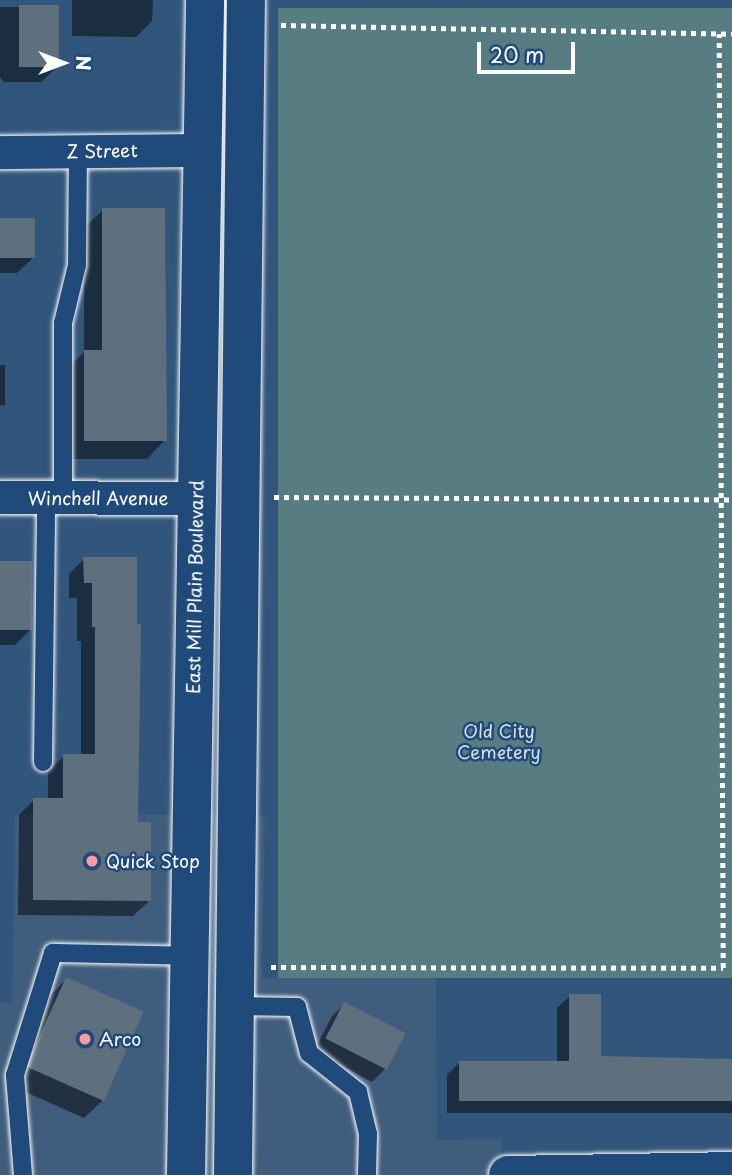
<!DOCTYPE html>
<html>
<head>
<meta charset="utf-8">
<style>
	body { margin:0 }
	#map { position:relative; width:732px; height:1175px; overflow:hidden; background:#32557b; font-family:"Playpen Sans",sans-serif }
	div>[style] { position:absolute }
	.built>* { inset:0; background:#3f5d7c }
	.green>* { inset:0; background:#577d83; transform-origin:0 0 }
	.shadow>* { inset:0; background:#0007; transform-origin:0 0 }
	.building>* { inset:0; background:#5e6f7e; transform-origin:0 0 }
	.path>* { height:4.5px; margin-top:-2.25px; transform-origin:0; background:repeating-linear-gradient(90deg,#fff 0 5px,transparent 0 10px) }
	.roads { filter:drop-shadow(0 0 2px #fff) drop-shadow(0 0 2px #fff) }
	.lane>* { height:18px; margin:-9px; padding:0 9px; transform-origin:9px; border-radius:9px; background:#1f4a7a }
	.street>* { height:33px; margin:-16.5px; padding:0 16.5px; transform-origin:16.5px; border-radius:16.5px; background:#1f4a7a }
	.secondary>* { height:38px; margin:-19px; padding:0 19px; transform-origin:19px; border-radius:19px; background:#1f4a7a }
	.dots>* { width:19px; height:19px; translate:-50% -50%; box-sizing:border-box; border:4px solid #1f4a7a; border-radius:50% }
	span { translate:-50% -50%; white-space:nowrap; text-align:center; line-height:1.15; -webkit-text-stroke:5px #1f4a7a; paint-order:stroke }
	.street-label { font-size:18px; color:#fff }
	.park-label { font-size:18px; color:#d5dee0 }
	.poi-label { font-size:18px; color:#fff }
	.left { translate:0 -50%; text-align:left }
	.north { position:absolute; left:28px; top:28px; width:70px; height:70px; -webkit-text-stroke:5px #1f4a7a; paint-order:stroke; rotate:90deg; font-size:19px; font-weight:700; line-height:28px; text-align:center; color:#fff }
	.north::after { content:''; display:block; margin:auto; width:24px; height:32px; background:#fff; clip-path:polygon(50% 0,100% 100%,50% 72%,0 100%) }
	.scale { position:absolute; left:477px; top:42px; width:98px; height:32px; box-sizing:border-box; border:4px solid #fff; border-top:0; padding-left:9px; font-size:21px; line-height:24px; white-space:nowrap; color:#fff; -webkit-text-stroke:5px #1f4a7a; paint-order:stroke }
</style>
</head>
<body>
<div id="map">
	<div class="built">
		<i style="clip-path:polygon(15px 815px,265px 815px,262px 978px,436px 978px,437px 1140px,501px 1139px,501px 1175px,0 1175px,0 1003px,12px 1002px)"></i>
	</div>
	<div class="green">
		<i style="left:278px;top:8px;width:454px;height:970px"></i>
	</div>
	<div class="shadow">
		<i style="clip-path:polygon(72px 0,153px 0,152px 21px,136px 37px,72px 36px)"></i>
		<i style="clip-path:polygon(0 7px,57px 7px,57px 67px,41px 82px,4px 82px,0 77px)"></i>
		<i style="clip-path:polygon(103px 210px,165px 440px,147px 459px,66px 459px,66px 370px,84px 352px,84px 228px)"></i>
		<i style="clip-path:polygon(0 220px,34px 257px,17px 273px,0 273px)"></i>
		<i style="left:0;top:365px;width:5px;height:40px"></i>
		<i style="clip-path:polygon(84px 559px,135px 626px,136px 824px,149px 901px,133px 916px,18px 915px,19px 815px,34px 800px,48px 800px,48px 772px,64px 756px,81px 756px,81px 641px,77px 641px,77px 598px,69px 598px,69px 574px)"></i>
		<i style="clip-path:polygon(0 562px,30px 630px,15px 645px,0 645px)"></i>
		<i style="clip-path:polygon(66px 979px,103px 1100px,84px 1118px,12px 1086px,48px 998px)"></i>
		<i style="clip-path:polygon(570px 996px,600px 1058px,732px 1060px,732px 1113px,447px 1113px,447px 1075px,459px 1063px,557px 1063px,557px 1008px)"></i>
		<i style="clip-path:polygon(345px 1004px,403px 1034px,385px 1069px,372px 1082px,314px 1051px,332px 1016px)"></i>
	</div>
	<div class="building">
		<i style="left:19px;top:5px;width:40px;height:62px"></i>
		<i style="clip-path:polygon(102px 208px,165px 208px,167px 441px,84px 441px,84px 350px,102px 350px)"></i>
		<i style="left:0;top:218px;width:35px;height:40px"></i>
		<i style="clip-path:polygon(83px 557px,137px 557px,137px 624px,141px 624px,138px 822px,151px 822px,151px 901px,33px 900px,33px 798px,63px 798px,63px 754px,95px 754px,95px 627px,92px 627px,92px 583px,84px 583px)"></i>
		<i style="left:0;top:561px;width:32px;height:69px"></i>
		<i style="left:66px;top:977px;width:85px;height:98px;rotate:24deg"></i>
		<i style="clip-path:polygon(569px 994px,601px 994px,601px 1056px,732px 1059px,732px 1101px,459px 1101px,459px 1061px,569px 1061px)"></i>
		<i style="left:344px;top:1002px;width:69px;height:41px;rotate:27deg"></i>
	</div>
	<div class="path">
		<i style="left:281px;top:25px;width:451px;rotate:1.1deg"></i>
		<i style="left:274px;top:497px;width:458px;rotate:0.3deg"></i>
		<i style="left:271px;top:967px;width:452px;rotate:0.1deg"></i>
		<i style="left:723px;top:968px;width:934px;rotate:-90.25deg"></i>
	</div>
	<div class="roads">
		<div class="lane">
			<i style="left:63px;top:498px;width:175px;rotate:-90deg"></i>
			<i style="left:63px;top:323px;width:60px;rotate:-76.4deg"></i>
			<i style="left:77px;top:265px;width:113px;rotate:-89.5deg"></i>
			<i style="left:43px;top:762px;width:264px;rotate:-89.3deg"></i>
			<i style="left:234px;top:1006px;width:63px;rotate:0.9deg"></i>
			<i style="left:297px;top:1007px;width:48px;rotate:75.4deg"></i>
			<i style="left:309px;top:1053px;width:63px;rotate:38.5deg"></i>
			<i style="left:358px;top:1092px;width:43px;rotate:76.6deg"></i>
			<i style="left:368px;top:1134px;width:41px;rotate:91.4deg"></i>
			<i style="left:23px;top:1175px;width:100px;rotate:-94.6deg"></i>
			<i style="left:15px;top:1075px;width:128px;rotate:-72.7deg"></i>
			<i style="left:53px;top:953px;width:138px;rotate:1.2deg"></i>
		</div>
		<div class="street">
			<i style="left:0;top:152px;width:203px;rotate:-0.6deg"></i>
			<i style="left:0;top:497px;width:196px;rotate:0.3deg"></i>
		</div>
		<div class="secondary">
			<i style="left:186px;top:1175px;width:1175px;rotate:-89.07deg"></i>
			<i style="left:233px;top:1175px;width:1175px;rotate:-89.37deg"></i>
			<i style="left:508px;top:1175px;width:224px;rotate:-1deg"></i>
		</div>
	</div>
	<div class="dots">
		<i style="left:92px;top:861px;background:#ff9aa2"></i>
		<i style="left:85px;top:1039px;background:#ff9aa2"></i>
	</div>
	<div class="street-label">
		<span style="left:102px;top:151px;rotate:-1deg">Z Street</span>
		<span style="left:98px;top:498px">Winchell Avenue</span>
		<span style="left:195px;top:587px;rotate:-89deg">East Mill Plain Boulevard</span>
	</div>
	<div class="park-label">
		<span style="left:499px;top:742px">Old City<br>Cemetery</span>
	</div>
	<div class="poi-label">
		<span class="left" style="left:106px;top:861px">Quick Stop</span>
		<span class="left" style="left:99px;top:1039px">Arco</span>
	</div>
	<div class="north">N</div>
	<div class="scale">20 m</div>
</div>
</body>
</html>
